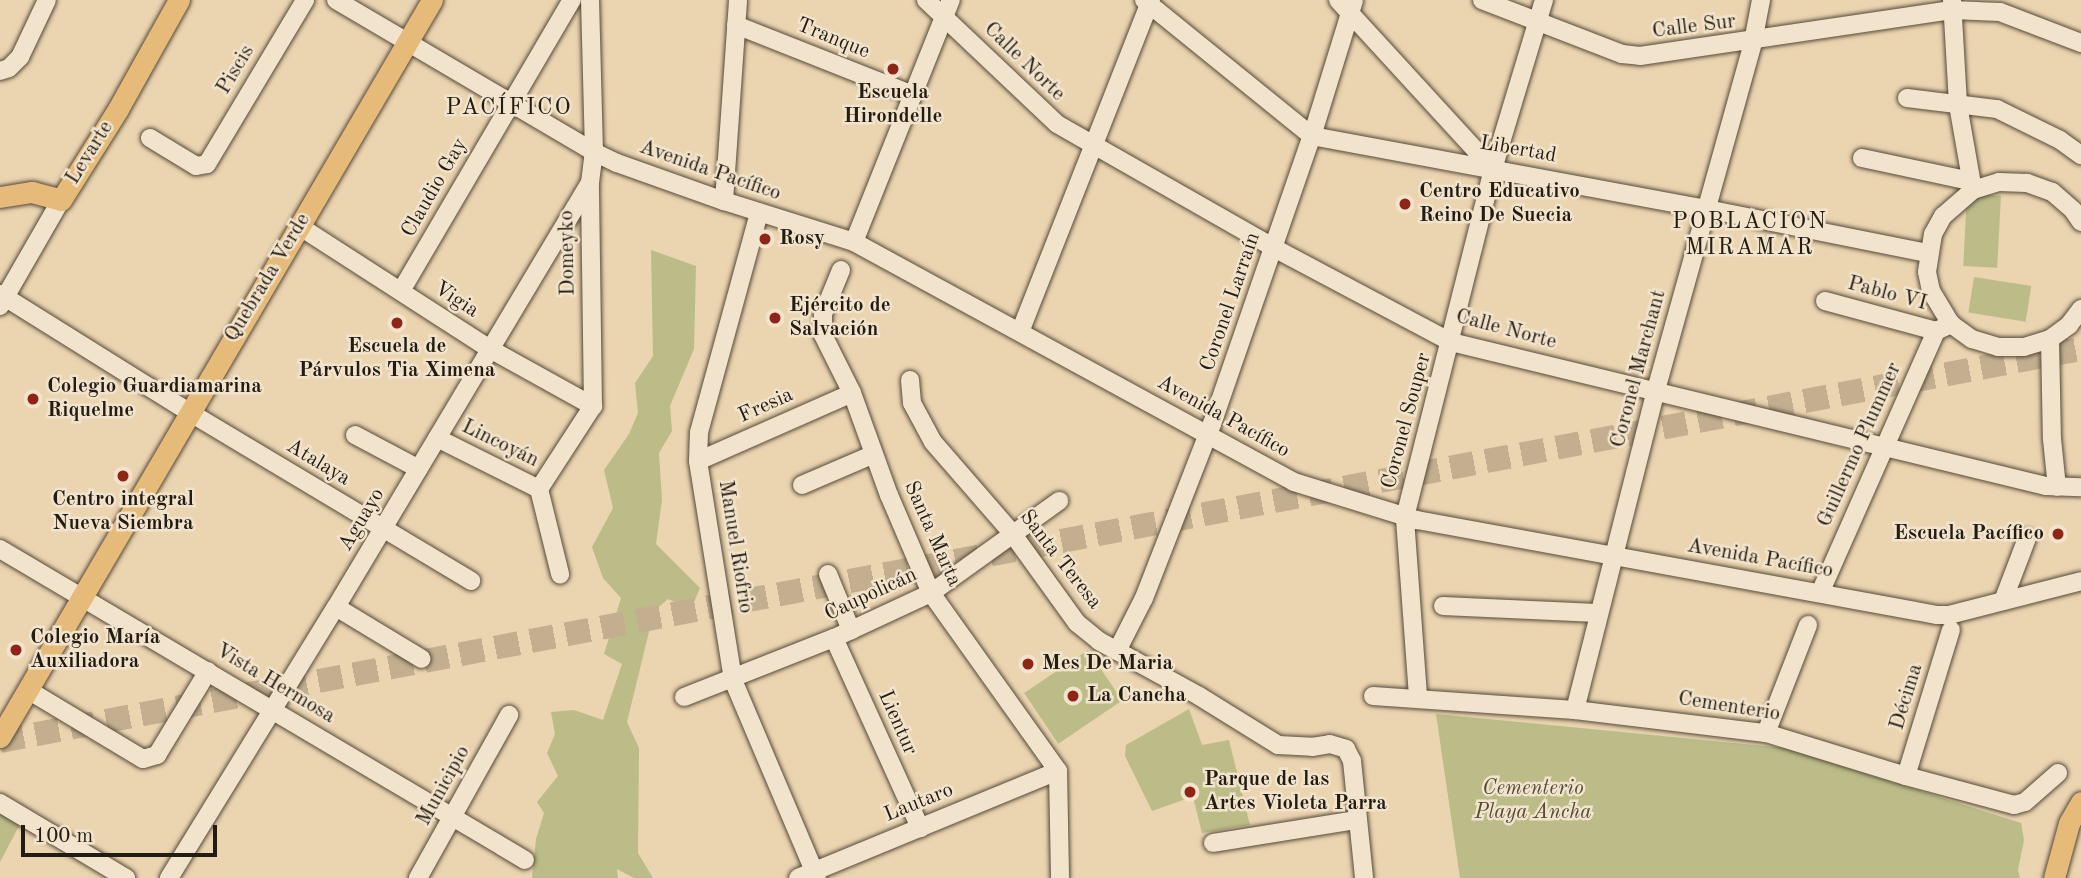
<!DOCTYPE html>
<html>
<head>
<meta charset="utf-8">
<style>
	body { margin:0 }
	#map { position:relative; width:2081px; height:878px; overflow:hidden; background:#ebd4b0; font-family:"Old Standard TT",serif }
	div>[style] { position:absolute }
	.green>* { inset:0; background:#bbbc88; transform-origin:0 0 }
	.highway-tunnel>* { height:24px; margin-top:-12px; transform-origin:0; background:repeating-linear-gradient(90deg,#c3af90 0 24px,transparent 0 36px) }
	.roads { filter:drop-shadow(0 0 2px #554a3a) drop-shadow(0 0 2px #554a3a) }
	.minor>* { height:18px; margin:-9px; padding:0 9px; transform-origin:9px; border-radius:9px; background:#f2e3cc }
	.major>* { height:21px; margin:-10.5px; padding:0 10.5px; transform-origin:10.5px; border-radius:10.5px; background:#e6ba78 }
	.dots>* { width:19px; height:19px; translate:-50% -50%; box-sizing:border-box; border:4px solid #f2e3cc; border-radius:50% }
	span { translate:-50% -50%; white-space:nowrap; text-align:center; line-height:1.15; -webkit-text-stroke:5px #f2e3cc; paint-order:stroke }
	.street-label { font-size:21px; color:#231c12 }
	.poi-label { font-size:21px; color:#231c12; font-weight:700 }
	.left { translate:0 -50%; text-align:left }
	.right { translate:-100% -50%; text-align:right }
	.park-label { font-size:21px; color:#514c35; font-style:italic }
	.neighbourhood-label { font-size:23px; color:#231c12; letter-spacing:2px }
	.scale { position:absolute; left:21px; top:825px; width:196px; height:32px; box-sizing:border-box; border:4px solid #231c12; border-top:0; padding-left:9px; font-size:21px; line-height:24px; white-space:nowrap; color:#231c12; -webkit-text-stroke:5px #f2e3cc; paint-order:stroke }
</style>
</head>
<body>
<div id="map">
	<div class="green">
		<i style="left:1967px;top:194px;width:34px;height:72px;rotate:3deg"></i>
		<i style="clip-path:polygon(651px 250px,696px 266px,694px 349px,670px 406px,672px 431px,659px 453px,662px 500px,656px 544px,700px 588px,691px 609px,668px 599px,654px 611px,627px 722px,639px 748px,638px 853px,653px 878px,634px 878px,617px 869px,618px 878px,532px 878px,536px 839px,544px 813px,537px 802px,558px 776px,547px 753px,555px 734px,551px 712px,574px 710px,603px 720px,622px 664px,604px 654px,621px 598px,603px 578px,592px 547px,613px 508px,604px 470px,629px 434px,638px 413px,635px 383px,653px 356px)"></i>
		<i style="left:1974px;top:277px;width:58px;height:36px;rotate:9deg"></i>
		<i style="left:1088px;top:650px;width:61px;height:77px;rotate:56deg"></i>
		<i style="clip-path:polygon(1189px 709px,1202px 745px,1229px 740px,1250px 825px,1202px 833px,1194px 801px,1186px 799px,1152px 811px,1125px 756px,1126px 745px)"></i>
		<i style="clip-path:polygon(1436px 714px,1785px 748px,2021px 823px,2024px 840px,2018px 870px,2020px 878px,1460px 878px)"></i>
		<i style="clip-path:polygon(0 813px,20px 824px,0 862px)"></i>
	</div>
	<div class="highway-tunnel">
		<i style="left:0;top:741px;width:2118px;rotate:-10.67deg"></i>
	</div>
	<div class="roads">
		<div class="minor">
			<i style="left:336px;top:0;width:299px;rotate:30.5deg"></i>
			<i style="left:594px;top:152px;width:25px;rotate:26deg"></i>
			<i style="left:617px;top:163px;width:114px;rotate:19.6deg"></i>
			<i style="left:724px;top:201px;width:136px;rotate:17.5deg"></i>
			<i style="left:854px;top:242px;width:501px;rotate:28.61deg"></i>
			<i style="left:1294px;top:482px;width:129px;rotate:17.2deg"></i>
			<i style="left:1417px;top:520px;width:529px;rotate:10.35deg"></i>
			<i style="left:1937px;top:615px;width:12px"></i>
			<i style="left:1949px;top:615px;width:136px;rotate:-14.4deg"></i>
			<i style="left:926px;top:0;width:180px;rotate:43.4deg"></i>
			<i style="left:1057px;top:124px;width:250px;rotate:29.7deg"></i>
			<i style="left:1274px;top:248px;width:200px;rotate:28deg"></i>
			<i style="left:1451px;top:342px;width:612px;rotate:13.6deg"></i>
			<i style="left:2046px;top:486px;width:35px;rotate:2deg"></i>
			<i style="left:1144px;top:0;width:216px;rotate:39deg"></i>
			<i style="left:1312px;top:136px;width:402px;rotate:10.5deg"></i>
			<i style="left:1707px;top:209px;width:225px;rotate:11.3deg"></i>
			<i style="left:1338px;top:0;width:229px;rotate:47.5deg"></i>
			<i style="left:1482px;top:0;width:150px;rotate:21.1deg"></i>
			<i style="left:1622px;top:54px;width:18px;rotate:6deg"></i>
			<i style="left:1640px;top:56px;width:315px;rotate:-8.4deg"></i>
			<i style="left:1952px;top:10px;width:48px;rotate:2.4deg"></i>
			<i style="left:2000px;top:12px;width:87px;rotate:20.9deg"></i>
			<i style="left:1952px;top:0;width:105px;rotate:86.7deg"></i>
			<i style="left:1958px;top:105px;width:86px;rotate:80deg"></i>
			<i style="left:736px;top:25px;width:190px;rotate:21.6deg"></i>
			<i style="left:0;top:71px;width:9px;rotate:-18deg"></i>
			<i style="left:9px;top:68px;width:16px;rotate:-45deg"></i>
			<i style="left:20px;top:57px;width:63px;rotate:-64.7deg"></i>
			<i style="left:1907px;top:98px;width:91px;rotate:7deg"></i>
			<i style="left:1997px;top:109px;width:70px;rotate:26.2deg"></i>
			<i style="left:2060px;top:140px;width:26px;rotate:36deg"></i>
			<i style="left:150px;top:138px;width:54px;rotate:31.3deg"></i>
			<i style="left:196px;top:166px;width:11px;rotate:-10deg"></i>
			<i style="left:207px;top:164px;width:191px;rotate:-59.1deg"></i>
			<i style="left:1862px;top:158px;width:110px;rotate:12deg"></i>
			<i style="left:724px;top:201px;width:201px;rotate:-86deg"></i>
			<i style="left:759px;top:213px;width:227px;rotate:105.3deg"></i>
			<i style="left:699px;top:432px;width:29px;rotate:92deg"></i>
			<i style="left:698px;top:461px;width:222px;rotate:80.9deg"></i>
			<i style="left:733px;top:680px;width:215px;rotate:67deg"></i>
			<i style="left:2081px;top:222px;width:14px;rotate:-124deg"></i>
			<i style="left:2073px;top:210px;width:28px;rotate:-139deg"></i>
			<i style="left:2052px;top:192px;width:27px;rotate:-160deg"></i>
			<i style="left:2027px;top:183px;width:28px;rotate:-178deg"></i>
			<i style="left:1999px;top:182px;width:27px;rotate:163deg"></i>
			<i style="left:1973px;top:190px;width:40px;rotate:139deg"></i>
			<i style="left:1943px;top:216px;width:21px;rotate:119deg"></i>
			<i style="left:1933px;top:234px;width:38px;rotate:99deg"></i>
			<i style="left:1927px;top:272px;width:19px;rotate:78deg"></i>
			<i style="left:1931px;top:291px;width:39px;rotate:59deg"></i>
			<i style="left:1951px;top:324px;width:26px;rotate:36deg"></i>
			<i style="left:1972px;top:339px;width:27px;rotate:17deg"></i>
			<i style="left:1998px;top:347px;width:26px"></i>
			<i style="left:2024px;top:347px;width:27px;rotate:-17deg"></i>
			<i style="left:2050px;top:339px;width:24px;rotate:-36deg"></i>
			<i style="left:2069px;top:325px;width:20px;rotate:-53deg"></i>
			<i style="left:299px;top:226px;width:227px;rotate:32.8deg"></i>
			<i style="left:490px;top:349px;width:118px;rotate:29deg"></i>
			<i style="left:854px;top:242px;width:261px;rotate:-68.2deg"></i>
			<i style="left:841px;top:270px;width:48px;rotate:112.2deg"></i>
			<i style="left:823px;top:314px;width:21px;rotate:90deg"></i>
			<i style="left:823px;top:335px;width:65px;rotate:63.4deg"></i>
			<i style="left:852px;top:393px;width:109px;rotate:70.1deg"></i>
			<i style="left:889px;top:495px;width:107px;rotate:66.8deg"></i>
			<i style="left:931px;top:593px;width:219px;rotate:54.5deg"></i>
			<i style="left:1058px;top:771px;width:107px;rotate:88.9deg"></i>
			<i style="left:401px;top:291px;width:338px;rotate:-59.6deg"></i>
			<i style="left:0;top:294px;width:223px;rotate:32deg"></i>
			<i style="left:189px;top:412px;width:329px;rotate:30.9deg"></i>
			<i style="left:1825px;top:301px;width:115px;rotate:15.1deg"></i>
			<i style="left:0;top:306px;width:122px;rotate:-60.1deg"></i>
			<i style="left:1020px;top:332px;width:357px;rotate:-68.5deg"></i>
			<i style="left:2050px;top:339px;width:100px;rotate:88.9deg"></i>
			<i style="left:2052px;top:439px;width:48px;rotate:84.1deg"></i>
			<i style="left:910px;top:380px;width:23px;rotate:85deg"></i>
			<i style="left:912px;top:403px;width:44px;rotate:61.7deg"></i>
			<i style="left:933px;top:442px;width:121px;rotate:49deg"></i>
			<i style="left:1012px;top:533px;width:111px;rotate:54.2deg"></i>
			<i style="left:1077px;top:623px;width:28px;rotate:39deg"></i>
			<i style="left:1099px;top:641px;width:114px;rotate:28.8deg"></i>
			<i style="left:1199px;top:696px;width:93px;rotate:31.8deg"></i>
			<i style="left:1278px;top:745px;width:34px;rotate:3deg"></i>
			<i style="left:1312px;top:747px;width:18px;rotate:-9deg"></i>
			<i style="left:1330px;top:744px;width:17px;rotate:17deg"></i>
			<i style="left:1346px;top:749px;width:13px;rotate:63deg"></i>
			<i style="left:1352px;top:761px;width:118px;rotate:84.1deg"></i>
			<i style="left:355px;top:435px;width:72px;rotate:28deg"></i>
			<i style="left:437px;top:438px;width:114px;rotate:26.6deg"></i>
			<i style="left:539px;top:489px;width:88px;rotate:76.1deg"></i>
			<i style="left:698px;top:461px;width:168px;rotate:-23.8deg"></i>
			<i style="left:802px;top:485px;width:78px;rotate:-23.3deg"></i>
			<i style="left:539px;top:489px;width:99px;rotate:-57deg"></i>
			<i style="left:593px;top:406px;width:223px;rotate:-90.8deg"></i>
			<i style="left:590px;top:183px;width:31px;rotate:-83deg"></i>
			<i style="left:594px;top:152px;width:152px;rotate:-91.5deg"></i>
			<i style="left:0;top:549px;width:610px;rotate:30.64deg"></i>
			<i style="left:828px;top:574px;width:61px;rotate:67.7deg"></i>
			<i style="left:1820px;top:593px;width:287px;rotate:-66.1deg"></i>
			<i style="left:1936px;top:331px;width:17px;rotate:-25deg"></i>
			<i style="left:2003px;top:601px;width:67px;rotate:-69.1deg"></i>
			<i style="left:1443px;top:606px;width:154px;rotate:2.6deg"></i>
			<i style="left:336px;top:607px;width:100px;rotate:31.2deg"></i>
			<i style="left:834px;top:638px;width:209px;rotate:65.6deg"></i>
			<i style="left:1117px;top:651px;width:59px;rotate:-63deg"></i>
			<i style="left:1144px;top:598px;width:187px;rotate:-68.7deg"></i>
			<i style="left:1212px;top:424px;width:305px;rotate:-70.9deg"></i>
			<i style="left:1312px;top:136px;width:142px;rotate:-72.8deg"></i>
			<i style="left:28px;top:690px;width:134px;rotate:31deg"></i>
			<i style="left:143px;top:759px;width:15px;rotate:-16deg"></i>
			<i style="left:157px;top:755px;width:98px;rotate:-58.7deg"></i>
			<i style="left:1373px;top:696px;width:202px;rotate:4deg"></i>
			<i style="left:1575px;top:710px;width:192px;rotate:6.9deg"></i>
			<i style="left:1766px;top:733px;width:146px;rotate:17.1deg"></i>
			<i style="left:1906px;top:776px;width:112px;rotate:15deg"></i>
			<i style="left:2014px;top:805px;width:11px;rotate:-15deg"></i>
			<i style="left:2025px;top:802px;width:44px;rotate:-41.3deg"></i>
			<i style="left:1418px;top:696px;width:179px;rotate:-94.2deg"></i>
			<i style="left:1405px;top:517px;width:359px;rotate:-75.8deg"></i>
			<i style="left:1493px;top:169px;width:177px;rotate:-73.2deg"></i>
			<i style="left:684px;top:697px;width:161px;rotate:-21.5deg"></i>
			<i style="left:834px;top:638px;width:107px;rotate:-24.9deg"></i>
			<i style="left:931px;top:593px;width:158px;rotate:-35.7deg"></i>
			<i style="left:1575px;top:710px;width:330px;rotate:-75.8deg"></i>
			<i style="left:1656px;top:390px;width:361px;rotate:-74.4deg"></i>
			<i style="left:1753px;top:42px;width:43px;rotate:-79.2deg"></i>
			<i style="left:1766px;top:733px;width:116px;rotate:-68.7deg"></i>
			<i style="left:1906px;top:776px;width:153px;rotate:-72.9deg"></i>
			<i style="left:0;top:803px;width:147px;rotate:30.8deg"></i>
			<i style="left:1213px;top:843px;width:146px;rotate:-9.1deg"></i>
			<i style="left:169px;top:878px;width:318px;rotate:-58.4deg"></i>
			<i style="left:336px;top:607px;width:494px;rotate:-59.1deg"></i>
			<i style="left:418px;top:878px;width:187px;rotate:-60.8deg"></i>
			<i style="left:798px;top:878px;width:281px;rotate:-22.4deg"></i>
		</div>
		<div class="major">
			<i style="left:0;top:197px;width:32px;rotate:-9deg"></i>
			<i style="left:32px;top:192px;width:30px;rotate:15deg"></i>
			<i style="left:61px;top:200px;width:107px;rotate:-57.9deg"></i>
			<i style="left:118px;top:109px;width:125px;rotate:-60.8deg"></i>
			<i style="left:0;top:737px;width:854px;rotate:-59.62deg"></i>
			<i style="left:2054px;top:878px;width:57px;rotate:-74.7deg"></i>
			<i style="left:2069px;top:823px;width:24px;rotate:-60deg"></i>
		</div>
	</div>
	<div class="dots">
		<i style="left:893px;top:69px;background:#8f2418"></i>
		<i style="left:1405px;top:204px;background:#8f2418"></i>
		<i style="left:765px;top:239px;background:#8f2418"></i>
		<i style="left:775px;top:318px;background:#8f2418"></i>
		<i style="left:397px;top:323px;background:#8f2418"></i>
		<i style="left:33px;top:399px;background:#8f2418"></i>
		<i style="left:123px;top:476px;background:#8f2418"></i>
		<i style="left:2058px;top:534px;background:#8f2418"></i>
		<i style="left:16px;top:650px;background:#8f2418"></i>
		<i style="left:1028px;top:664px;background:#8f2418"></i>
		<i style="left:1073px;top:696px;background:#8f2418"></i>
		<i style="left:1190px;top:792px;background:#8f2418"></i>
	</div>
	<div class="street-label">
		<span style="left:1694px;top:27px;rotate:-7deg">Calle Sur</span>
		<span style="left:833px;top:39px;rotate:22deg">Tranque</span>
		<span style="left:1024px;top:62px;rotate:44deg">Calle Norte</span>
		<span style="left:236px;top:70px;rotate:-59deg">Piscis</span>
		<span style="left:1518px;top:150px;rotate:10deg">Libertad</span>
		<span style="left:90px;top:153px;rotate:-58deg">Levarte</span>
		<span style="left:710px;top:171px;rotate:19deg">Avenida Pacífico</span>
		<span style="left:435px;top:188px;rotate:-60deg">Claudio Gay</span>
		<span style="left:568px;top:253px;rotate:-91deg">Domeyko</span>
		<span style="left:268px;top:278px;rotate:-59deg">Quebrada Verde</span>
		<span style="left:1887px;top:294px;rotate:15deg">Pablo VI</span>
		<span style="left:456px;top:300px;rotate:33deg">Vigia</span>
		<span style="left:1231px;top:302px;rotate:-71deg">Coronel Larraín</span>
		<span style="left:1506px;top:330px;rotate:15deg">Calle Norte</span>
		<span style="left:1639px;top:369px;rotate:-75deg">Coronel Marchant</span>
		<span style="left:766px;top:406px;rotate:-24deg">Fresia</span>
		<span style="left:1223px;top:417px;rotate:29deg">Avenida Pacífico</span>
		<span style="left:1407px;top:421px;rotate:-75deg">Coronel Souper</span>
		<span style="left:500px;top:444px;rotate:26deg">Lincoyán</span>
		<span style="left:1860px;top:445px;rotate:-66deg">Guillermo Plummer</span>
		<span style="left:318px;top:463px;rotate:31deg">Atalaya</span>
		<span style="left:362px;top:520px;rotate:-59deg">Aguayo</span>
		<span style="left:932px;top:534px;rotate:66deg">Santa Marta</span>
		<span style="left:735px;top:547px;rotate:81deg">Manuel Riofrio</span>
		<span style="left:1760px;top:559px;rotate:10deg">Avenida Pacífico</span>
		<span style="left:1060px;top:560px;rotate:52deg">Santa Teresa</span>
		<span style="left:871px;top:595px;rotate:-25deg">Caupolicán</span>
		<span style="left:275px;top:684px;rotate:31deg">Vista Hermosa</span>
		<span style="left:1907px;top:697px;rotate:-73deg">Décima</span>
		<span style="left:1729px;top:707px;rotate:9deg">Cementerio</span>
		<span style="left:897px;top:723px;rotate:66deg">Lientur</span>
		<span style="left:444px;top:786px;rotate:-61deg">Municipio</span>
		<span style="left:919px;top:803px;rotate:-22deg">Lautaro</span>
	</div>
	<div class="poi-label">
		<span style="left:893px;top:105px">Escuela<br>Hirondelle</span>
		<span class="left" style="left:1419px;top:204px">Centro Educativo<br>Reino De Suecia</span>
		<span class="left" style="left:779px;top:239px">Rosy</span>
		<span class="left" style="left:789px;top:318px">Ejército de<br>Salvación</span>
		<span style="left:397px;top:359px">Escuela de<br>Párvulos Tia Ximena</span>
		<span class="left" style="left:47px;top:399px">Colegio Guardiamarina<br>Riquelme</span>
		<span style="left:123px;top:512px">Centro integral<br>Nueva Siembra</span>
		<span class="right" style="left:2044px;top:534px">Escuela Pacífico</span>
		<span class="left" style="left:30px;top:650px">Colegio María<br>Auxiliadora</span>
		<span class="left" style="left:1042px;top:664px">Mes De Maria</span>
		<span class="left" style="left:1087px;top:696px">La Cancha</span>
		<span class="left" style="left:1204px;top:792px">Parque de las<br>Artes Violeta Parra</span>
	</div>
	<div class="park-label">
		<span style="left:1533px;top:801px">Cementerio<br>Playa Ancha</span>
	</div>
	<div class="neighbourhood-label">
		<span style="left:509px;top:108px">PACÍFICO</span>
		<span style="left:1750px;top:235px">POBLACION<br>MIRAMAR</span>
	</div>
	<div class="scale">100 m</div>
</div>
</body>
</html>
